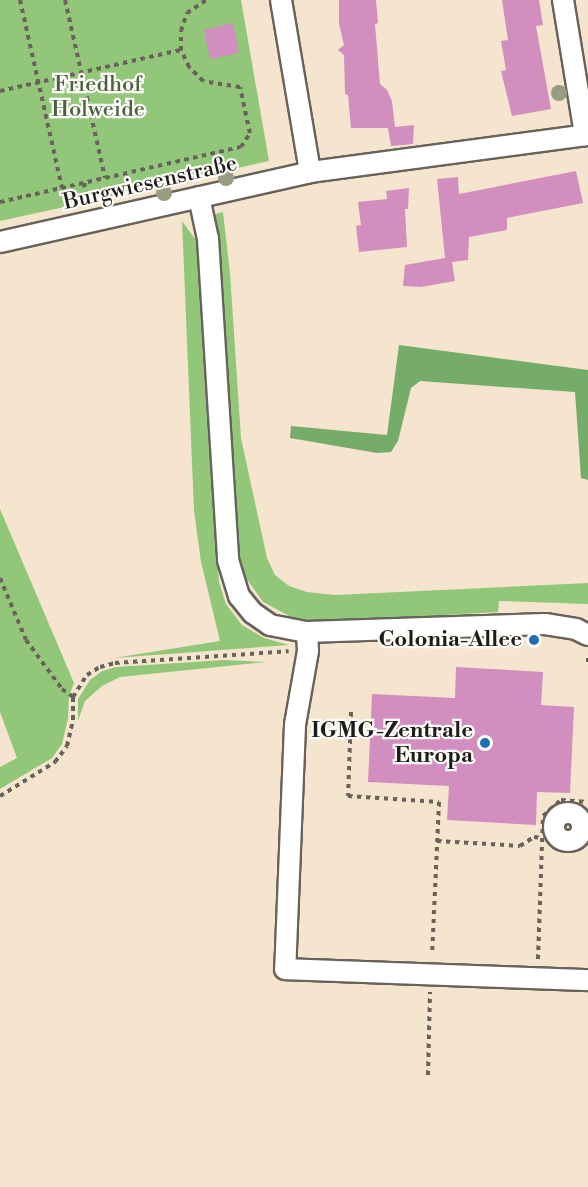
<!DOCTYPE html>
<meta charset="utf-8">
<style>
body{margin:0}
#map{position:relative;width:588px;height:1187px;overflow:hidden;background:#f6e5ce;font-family:"Libre Bodoni",serif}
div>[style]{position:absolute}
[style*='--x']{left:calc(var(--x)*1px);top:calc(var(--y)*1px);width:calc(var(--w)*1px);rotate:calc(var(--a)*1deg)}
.green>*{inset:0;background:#92c779}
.forest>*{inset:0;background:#75ac69}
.building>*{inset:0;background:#d18ebf}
.path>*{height:4px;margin-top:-2px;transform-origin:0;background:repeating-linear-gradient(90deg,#68625a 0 4.5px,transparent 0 9px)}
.roads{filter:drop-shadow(2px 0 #68625a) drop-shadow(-2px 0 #68625a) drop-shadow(0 2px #68625a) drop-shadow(0 -2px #68625a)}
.minor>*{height:20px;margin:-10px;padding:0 10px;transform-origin:10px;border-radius:10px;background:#fff}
.minor>.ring{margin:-10px;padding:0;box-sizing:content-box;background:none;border:20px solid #fff;border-radius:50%}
.trees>*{width:16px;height:16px;margin:-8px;border-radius:50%;background:#989c80}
.dots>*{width:16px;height:16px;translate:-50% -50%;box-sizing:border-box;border:3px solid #fdfcf7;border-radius:50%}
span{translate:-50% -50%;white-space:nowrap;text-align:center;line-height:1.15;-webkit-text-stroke:4.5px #fdfcf7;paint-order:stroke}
.park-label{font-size:22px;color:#4b6041}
.street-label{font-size:22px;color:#1c1c1c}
.poi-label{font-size:22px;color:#1c1c1c;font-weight:700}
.right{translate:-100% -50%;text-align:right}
</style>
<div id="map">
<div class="green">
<i style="clip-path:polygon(0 0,241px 0,269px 161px,107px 197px,101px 194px,72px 201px,69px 206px,0 221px)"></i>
<i style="clip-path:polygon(223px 212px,230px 273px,241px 438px,267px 558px,275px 575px,289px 586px,307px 592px,335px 595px,588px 583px,588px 604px,499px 601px,498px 612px,324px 622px,293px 618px,263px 602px,244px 575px,239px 560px,215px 214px)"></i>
<i style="clip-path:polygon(182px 221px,198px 243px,219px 582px,226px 604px,242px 625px,264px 638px,289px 645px,114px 658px,220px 641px,201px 562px,194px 511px)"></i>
<i style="clip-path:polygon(0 509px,74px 683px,69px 696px,68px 719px,62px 744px,52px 758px,0 789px,0 767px,17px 758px,0 712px)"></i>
<i style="clip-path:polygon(224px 660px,267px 662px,120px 677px,102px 686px,85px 701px,78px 721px,78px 699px,90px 680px,102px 671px,116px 667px)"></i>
</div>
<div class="forest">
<i style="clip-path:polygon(399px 345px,588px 370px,588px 480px,581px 478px,575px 392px,420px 381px,411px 388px,398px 441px,391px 452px,377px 453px,290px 438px,291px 426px,387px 435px)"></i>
</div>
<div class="building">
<i style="clip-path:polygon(339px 0,376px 0,378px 23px,375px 24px,380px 84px,387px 90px,392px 101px,395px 127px,414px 125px,413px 144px,391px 146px,388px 128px,351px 128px,348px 95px,345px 94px,344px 55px,338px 50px,344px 45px,339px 24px)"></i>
<i style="clip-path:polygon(502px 0,539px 0,543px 25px,536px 26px,551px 109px,512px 116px,501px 71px,506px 70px,501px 41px,508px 40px)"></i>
<i style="clip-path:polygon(233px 23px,239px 53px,210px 59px,204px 30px)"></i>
<i style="clip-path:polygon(576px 171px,583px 203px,507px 218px,507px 230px,469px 237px,468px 260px,452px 262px,455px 281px,421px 287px,403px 286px,405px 265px,445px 258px,437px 179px,458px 177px,459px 194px)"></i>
<i style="clip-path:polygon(409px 188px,408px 209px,405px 209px,407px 247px,359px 252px,356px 226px,361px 225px,358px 202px,387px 199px,386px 191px)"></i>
<i style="clip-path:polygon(456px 667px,543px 672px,541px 705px,574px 707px,570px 793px,537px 792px,536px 825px,447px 820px,449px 786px,368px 782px,372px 694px,455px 698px)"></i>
</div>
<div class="path">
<i style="--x:20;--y:0;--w:193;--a:77.4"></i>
<i style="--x:65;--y:0;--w:182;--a:77.3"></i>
<i style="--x:0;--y:91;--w:186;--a:-12.8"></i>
<i style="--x:84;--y:183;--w:20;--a:79"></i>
<i style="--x:0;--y:202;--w:247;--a:-12.9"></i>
<i style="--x:241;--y:147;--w:17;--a:-57"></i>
<i style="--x:250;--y:133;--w:47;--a:-102.3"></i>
<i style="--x:240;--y:87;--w:37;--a:-171"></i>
<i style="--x:203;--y:81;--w:20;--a:-135"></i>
<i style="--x:189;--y:67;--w:19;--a:-115"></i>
<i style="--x:181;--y:50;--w:19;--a:-90"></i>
<i style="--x:181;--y:31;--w:19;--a:-72"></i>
<i style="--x:187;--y:13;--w:23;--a:-34"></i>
<i style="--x:0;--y:578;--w:67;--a:67.2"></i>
<i style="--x:26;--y:640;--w:61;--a:53.7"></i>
<i style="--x:62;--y:689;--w:14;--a:36"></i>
<i style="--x:588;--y:658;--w:9;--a:90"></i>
<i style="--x:351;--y:712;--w:84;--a:92"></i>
<i style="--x:348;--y:796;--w:91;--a:3.8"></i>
<i style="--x:439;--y:802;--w:153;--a:92.6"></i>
<i style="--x:0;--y:796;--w:65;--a:-31.7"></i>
<i style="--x:55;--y:762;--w:20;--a:-53"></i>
<i style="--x:67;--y:746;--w:27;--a:-77"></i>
<i style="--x:73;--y:720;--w:23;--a:-90"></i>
<i style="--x:73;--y:697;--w:26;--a:-58"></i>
<i style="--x:87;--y:675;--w:15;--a:-32"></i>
<i style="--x:100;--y:667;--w:16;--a:-15"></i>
<i style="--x:115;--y:663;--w:174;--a:-3.9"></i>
<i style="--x:437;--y:841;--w:83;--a:3.4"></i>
<i style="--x:520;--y:846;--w:17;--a:-33"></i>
<i style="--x:534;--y:837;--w:8;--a:7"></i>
<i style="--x:538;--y:959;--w:143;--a:-88"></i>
<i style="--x:543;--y:816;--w:24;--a:-42"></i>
<i style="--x:561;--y:800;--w:27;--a:4"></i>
<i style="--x:428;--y:1075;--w:83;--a:-88.6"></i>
</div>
<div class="roads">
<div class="minor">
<i style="--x:281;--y:0;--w:174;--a:80.4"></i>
<i style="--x:563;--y:0;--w:137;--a:80.7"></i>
<i style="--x:199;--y:197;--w:43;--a:77.9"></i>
<i style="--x:208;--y:239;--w:322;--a:86.4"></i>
<i style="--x:228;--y:560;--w:38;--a:73"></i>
<i style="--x:239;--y:596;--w:22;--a:51"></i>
<i style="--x:253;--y:613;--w:21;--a:35"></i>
<i style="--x:270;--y:625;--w:38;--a:11"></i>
<i style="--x:307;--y:632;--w:238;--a:-1.9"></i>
<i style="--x:545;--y:624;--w:31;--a:9"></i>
<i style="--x:576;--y:629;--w:13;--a:27"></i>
<i style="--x:0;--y:242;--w:318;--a:-12.7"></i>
<i style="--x:310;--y:172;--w:280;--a:-7.6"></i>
<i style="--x:307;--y:632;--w:19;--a:87"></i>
<i style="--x:308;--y:651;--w:75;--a:100"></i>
<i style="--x:295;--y:725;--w:244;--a:92.3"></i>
<i style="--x:285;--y:969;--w:303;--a:2.1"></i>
<i class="ring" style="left:554px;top:813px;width:8px;height:8px"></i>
</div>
</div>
<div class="trees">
<i style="left:559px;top:93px"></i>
<i style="left:226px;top:178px"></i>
<i style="left:164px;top:193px"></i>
</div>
<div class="dots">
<i style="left:534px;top:640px;background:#1f6fb2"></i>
<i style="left:485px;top:743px;background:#1f6fb2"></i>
</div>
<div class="park-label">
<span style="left:98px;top:97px">Friedhof<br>Holweide</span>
</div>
<div class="street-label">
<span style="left:150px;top:183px;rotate:-13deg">Burgwiesenstraße</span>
</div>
<div class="poi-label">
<span class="right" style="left:522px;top:640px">Colonia-Allee</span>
<span class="right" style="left:473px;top:743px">IGMG-Zentrale<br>Europa</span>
</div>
</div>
